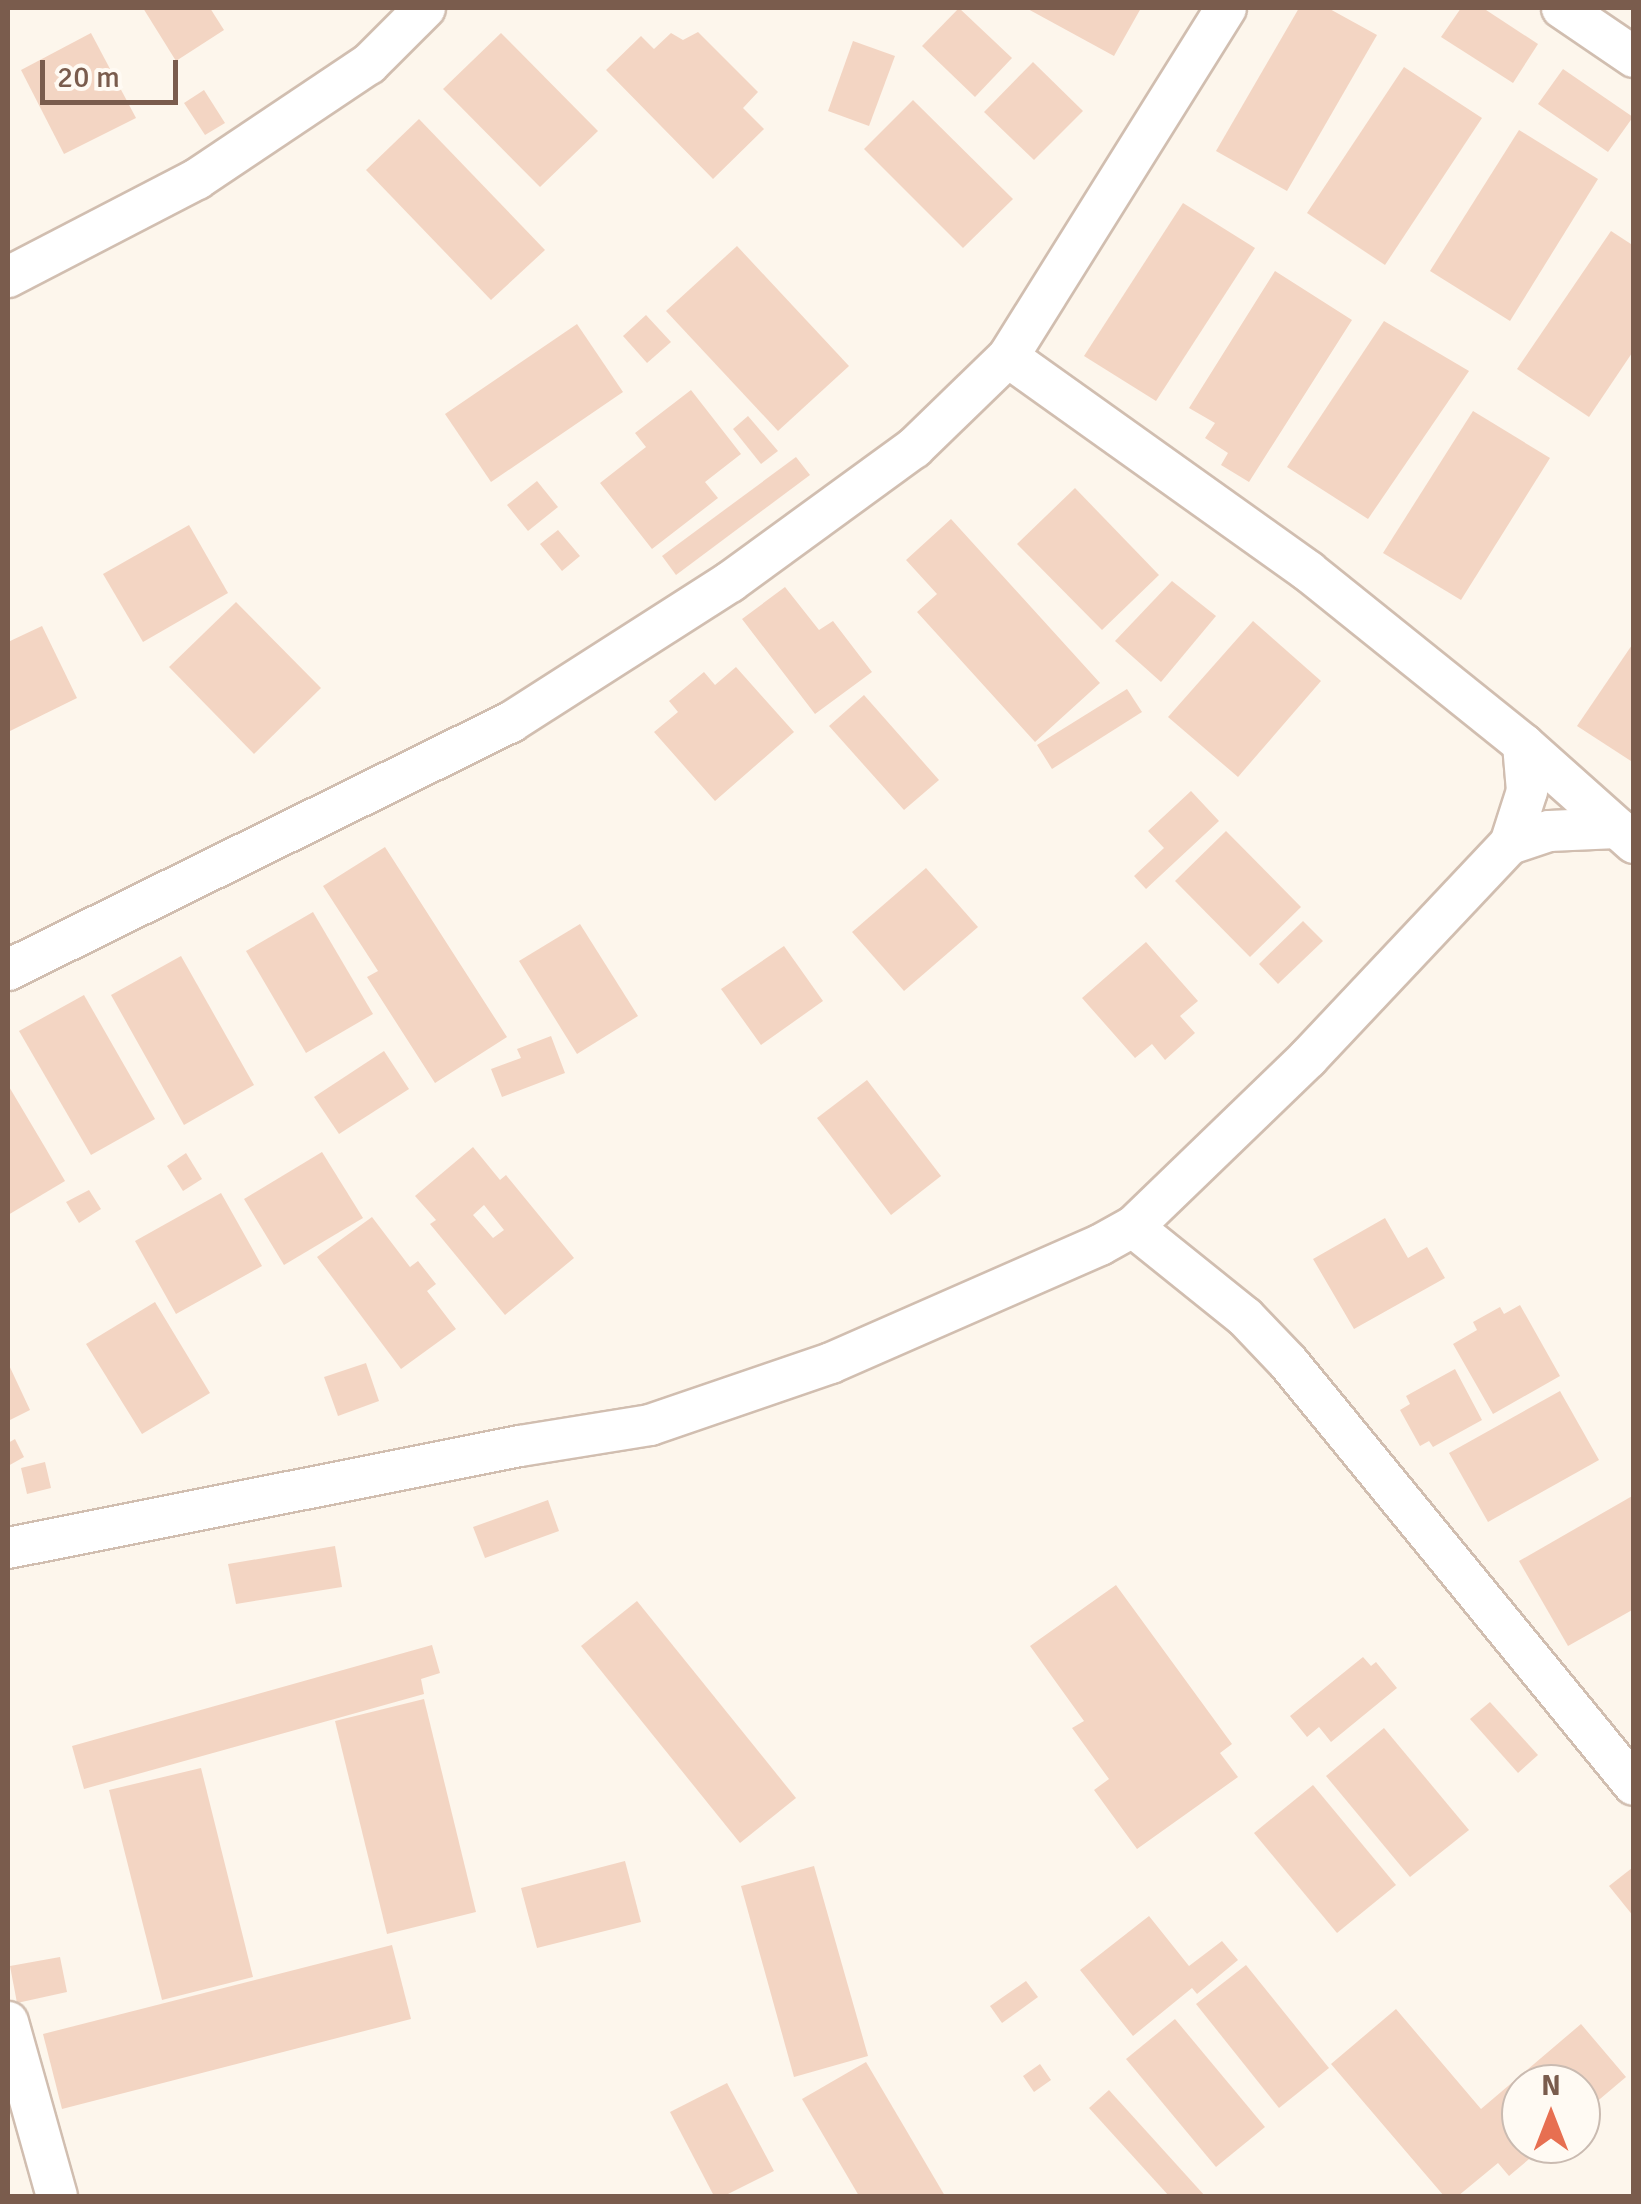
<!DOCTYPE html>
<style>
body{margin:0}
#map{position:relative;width:1641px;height:2204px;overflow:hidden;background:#fdf6ec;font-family:Signika,sans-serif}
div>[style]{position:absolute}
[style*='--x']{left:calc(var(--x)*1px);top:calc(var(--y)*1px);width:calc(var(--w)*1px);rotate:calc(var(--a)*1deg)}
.building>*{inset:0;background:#f3d5c3}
.roads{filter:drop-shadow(2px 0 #d1beb0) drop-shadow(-2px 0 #d1beb0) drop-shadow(0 2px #d1beb0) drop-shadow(0 -2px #d1beb0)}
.minor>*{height:40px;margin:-20px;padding:0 20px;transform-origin:20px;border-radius:20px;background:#fff}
span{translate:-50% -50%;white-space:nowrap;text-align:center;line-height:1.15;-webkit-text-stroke:8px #fffaf3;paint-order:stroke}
.frame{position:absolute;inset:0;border:10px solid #7a5c4d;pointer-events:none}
.north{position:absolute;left:1501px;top:2064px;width:100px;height:100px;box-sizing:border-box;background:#fffaf3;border:2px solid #cabbb1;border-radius:50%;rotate:0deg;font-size:28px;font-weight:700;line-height:40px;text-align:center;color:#7a5c4d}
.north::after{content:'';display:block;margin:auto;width:35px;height:45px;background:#e76f51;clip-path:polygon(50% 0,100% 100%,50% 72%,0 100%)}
.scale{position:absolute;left:40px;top:60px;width:138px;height:45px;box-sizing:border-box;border:5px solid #7a5c4d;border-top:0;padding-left:12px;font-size:30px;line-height:35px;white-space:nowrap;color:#7a5c4d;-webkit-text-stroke:8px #fffaf3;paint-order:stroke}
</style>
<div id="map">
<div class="building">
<i style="clip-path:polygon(143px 8px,210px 8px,224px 30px,176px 61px)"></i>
<i style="clip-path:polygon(959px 8px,1012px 58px,975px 97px,922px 46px)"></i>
<i style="clip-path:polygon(1026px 8px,1141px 8px,1114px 56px)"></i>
<i style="clip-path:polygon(1299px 8px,1328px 8px,1377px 35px,1287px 191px,1216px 151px)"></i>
<i style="clip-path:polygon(1461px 8px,1483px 8px,1538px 44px,1513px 83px,1441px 37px)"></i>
<i style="clip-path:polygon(698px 32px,758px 92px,743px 108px,764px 129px,713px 179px,606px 70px,641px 36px,654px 49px,671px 33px,683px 40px)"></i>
<i style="clip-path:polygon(91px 33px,136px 118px,64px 154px,21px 70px)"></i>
<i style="clip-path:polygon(501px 33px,598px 131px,540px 187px,443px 89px)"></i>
<i style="clip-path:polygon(853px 41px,895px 56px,869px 126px,828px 111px)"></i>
<i style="clip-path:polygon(1033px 62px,1083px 111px,1034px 160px,984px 112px)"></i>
<i style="clip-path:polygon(1404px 67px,1482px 118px,1385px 265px,1307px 213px)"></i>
<i style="clip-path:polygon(1563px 69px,1633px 117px,1608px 152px,1538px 104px)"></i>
<i style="clip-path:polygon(204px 90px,225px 123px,205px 135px,184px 103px)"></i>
<i style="clip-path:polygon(913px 100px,1013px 199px,963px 248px,864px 149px)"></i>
<i style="clip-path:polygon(419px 119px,545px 250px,491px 300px,366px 170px)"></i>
<i style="clip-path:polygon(1519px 130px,1598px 179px,1510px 321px,1430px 271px)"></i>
<i style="clip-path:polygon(1183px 203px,1255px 248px,1156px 401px,1084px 356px)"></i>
<i style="clip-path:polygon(1611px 231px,1634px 246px,1634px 350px,1589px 417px,1517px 369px)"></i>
<i style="clip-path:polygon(737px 246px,849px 366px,778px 431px,666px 311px)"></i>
<i style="clip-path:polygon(1275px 271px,1352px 320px,1249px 482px,1221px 465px,1228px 453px,1205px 438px,1215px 423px,1189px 408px)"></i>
<i style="clip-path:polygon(646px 315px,671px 342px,647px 363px,623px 336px)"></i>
<i style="clip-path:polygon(1384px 321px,1469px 371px,1368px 519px,1287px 467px)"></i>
<i style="clip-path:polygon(577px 324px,623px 392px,491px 482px,445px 414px)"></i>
<i style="clip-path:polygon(691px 390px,741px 454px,705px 482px,718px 498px,652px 549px,600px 483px,646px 447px,635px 433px)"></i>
<i style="clip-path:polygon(1473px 411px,1550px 458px,1461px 600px,1383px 553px)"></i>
<i style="clip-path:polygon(748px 416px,778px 451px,761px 464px,733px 429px)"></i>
<i style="clip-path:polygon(796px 457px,810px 475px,676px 575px,662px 556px)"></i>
<i style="clip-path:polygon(537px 481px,558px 507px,528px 531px,507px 505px)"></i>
<i style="clip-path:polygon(1075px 488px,1159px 575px,1102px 630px,1017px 544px)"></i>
<i style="clip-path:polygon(951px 519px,1100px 683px,1035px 742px,917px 612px,937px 594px,906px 560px)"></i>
<i style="clip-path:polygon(189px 525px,228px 593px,143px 642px,103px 574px)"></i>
<i style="clip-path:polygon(558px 530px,580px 556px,562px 571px,540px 544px)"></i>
<i style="clip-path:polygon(1172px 581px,1216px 616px,1161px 682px,1115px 641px)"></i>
<i style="clip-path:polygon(785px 587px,819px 630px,833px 621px,872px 672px,815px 714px,742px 619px)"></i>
<i style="clip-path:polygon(236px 602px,321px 688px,254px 754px,169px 667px)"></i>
<i style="clip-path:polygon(1253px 621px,1321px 681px,1238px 777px,1168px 717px)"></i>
<i style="clip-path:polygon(42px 626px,77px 698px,8px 732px,8px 642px)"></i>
<i style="clip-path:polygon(1634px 642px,1634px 763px,1577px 726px)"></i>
<i style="clip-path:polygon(736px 667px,794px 732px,715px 801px,654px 732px,678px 712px,669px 701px,704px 672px,715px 685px)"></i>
<i style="clip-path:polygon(1127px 689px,1142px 712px,1052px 769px,1037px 745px)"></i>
<i style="clip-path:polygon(864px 695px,939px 780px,904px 810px,829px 726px)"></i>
<i style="clip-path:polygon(1191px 791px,1219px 821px,1146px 889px,1134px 876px,1164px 848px,1148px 831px)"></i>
<i style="clip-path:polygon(1226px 831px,1301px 907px,1250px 957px,1175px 881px)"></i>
<i style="clip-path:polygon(385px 847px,507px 1037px,435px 1083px,367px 977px,378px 971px,323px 886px)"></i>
<i style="clip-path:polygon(926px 868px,978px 927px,904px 991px,852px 932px)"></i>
<i style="clip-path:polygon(313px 912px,373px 1014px,306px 1053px,246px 951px)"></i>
<i style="clip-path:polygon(1303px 921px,1323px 941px,1278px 984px,1259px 964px)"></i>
<i style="clip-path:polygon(580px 924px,638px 1016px,577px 1054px,519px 961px)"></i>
<i style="clip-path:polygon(1146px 942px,1198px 1001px,1180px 1016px,1195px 1033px,1165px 1060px,1152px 1044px,1135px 1058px,1082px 998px)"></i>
<i style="clip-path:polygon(784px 946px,823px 1001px,761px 1045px,721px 989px)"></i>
<i style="clip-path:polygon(181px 956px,254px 1085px,184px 1125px,111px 995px)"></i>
<i style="clip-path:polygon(84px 995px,155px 1119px,91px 1155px,19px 1031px)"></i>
<i style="clip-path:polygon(551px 1036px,565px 1073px,502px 1097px,491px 1069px,521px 1058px,517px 1049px)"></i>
<i style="clip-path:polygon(384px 1051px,409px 1089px,339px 1134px,314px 1097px)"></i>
<i style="clip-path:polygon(867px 1080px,941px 1176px,891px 1215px,817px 1118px)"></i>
<i style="clip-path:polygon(8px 1085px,65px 1181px,8px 1215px)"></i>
<i style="clip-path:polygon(evenodd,473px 1147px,500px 1180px,506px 1175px,574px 1258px,505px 1315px,430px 1224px,436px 1220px,415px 1196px,473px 1147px,484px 1205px,504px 1230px,493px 1238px,473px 1215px,484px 1205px)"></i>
<i style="clip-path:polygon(322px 1152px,363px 1218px,284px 1265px,244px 1199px)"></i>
<i style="clip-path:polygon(186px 1153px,202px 1179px,183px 1191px,167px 1166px)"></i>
<i style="clip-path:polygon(89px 1190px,101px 1209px,79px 1223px,66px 1202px)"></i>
<i style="clip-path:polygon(221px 1193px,262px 1266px,176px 1314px,135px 1241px)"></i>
<i style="clip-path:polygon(372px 1217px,410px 1267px,418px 1261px,436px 1284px,427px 1291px,456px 1329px,401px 1369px,317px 1257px)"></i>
<i style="clip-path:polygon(1385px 1218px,1408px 1258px,1427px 1247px,1445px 1278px,1354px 1329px,1313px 1259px)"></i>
<i style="clip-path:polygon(155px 1302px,210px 1393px,142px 1434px,86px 1344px)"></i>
<i style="clip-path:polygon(1520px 1305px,1560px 1376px,1493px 1414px,1453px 1344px,1477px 1330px,1473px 1322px,1500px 1307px,1504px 1314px)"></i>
<i style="clip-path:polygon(8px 1363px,30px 1410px,8px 1421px)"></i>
<i style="clip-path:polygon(366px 1363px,379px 1401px,338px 1416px,324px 1377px)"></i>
<i style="clip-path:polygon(1455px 1369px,1482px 1420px,1433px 1447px,1429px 1441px,1420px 1446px,1400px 1410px,1410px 1404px,1406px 1396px)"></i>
<i style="clip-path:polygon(1560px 1391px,1599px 1460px,1488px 1522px,1449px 1453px)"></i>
<i style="clip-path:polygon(15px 1439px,24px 1457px,8px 1466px,8px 1443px)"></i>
<i style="clip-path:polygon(45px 1462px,51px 1488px,27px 1494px,21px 1468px)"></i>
<i style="clip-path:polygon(1634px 1495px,1634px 1609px,1568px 1646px,1519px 1561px)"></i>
<i style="clip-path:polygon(548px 1500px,559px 1531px,485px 1558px,473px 1527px)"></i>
<i style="clip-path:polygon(335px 1546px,342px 1587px,236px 1604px,228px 1564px)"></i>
<i style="clip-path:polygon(1116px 1585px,1232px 1744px,1220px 1753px,1238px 1777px,1137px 1849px,1094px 1790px,1109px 1779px,1072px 1728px,1084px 1721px,1030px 1646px)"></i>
<i style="clip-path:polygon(637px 1601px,796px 1798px,740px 1843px,581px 1646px)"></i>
<i style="clip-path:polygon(432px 1645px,440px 1673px,421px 1679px,424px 1694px,84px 1789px,72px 1746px)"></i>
<i style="clip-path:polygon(1363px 1657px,1371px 1666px,1376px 1662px,1397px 1688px,1331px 1742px,1319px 1727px,1307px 1737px,1290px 1716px)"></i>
<i style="clip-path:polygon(424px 1699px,476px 1912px,387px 1934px,335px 1721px)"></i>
<i style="clip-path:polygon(1490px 1702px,1538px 1755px,1518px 1773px,1470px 1719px)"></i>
<i style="clip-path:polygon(1384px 1728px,1469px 1830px,1410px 1877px,1326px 1776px)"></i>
<i style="clip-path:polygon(201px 1768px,253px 1977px,162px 2000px,109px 1790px)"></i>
<i style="clip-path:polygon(1313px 1785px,1396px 1885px,1337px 1933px,1254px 1833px)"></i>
<i style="clip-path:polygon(625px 1861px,641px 1922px,537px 1948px,521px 1888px)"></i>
<i style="clip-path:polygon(814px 1866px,868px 2056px,794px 2077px,741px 1886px)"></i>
<i style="clip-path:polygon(1632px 1868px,1634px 1871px,1634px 1917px,1609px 1886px)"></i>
<i style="clip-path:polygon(1149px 1916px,1189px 1966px,1222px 1941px,1238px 1960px,1197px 1994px,1192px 1988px,1133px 2036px,1080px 1970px)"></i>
<i style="clip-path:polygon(392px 1945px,411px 2019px,62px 2109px,43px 2034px)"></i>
<i style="clip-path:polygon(60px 1957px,67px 1992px,17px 2003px,10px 1966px)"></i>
<i style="clip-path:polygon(1246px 1965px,1329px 2068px,1279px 2108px,1196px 2004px)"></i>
<i style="clip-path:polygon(1026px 1981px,1038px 1997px,1002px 2023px,990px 2006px)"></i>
<i style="clip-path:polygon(1396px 2009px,1481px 2109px,1581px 2024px,1626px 2077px,1581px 2115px,1581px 2084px,1521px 2084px,1521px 2144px,1547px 2144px,1509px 2176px,1498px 2163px,1458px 2196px,1444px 2196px,1331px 2064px)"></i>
<i style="clip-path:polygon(1175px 2019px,1265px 2127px,1216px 2167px,1126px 2059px)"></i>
<i style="clip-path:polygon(866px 2062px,945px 2196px,859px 2196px,802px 2099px)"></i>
<i style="clip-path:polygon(1040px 2064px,1051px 2080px,1034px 2092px,1023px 2076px)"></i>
<i style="clip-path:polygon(727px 2083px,774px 2171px,724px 2196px,714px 2196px,670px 2112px)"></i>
<i style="clip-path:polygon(1109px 2090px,1205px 2196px,1169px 2196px,1089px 2108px)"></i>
</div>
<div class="roads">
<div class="minor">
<i style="--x:1562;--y:8;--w:87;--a:34.2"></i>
<i style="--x:8;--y:277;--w:213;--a:-27.4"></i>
<i style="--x:197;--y:179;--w:207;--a:-33.8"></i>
<i style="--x:369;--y:64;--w:79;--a:-45"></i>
<i style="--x:1008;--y:357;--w:369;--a:35.5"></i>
<i style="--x:1308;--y:571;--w:276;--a:38.8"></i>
<i style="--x:1523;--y:744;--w:149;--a:41.7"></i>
<i style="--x:1510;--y:844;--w:41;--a:-18.4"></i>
<i style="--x:1549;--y:831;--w:68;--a:-2.5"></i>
<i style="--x:8;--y:970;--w:561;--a:-26.25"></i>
<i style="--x:511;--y:722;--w:260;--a:-32.6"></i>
<i style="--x:730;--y:582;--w:228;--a:-36.1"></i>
<i style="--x:914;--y:448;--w:131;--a:-44.1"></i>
<i style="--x:1008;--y:357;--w:411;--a:-58"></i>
<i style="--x:1133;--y:1227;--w:144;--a:38.8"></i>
<i style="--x:1245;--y:1317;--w:62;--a:46.3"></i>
<i style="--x:1288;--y:1362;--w:546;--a:50.72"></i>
<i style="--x:8;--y:1548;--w:522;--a:-11.27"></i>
<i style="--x:520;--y:1446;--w:132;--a:-9.2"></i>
<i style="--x:650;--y:1425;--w:191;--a:-18.9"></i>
<i style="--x:831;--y:1363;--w:294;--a:-23.7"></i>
<i style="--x:1100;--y:1245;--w:38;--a:-29"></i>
<i style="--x:1133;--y:1227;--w:243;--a:-44"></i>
<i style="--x:1308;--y:1058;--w:294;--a:-46.7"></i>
<i style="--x:1510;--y:844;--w:56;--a:-72.2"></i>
<i style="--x:1527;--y:791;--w:47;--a:-94.9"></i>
<i style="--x:8;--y:2022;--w:181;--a:74.3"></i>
</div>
</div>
<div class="frame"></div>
<div class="north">N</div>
<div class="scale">20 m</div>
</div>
